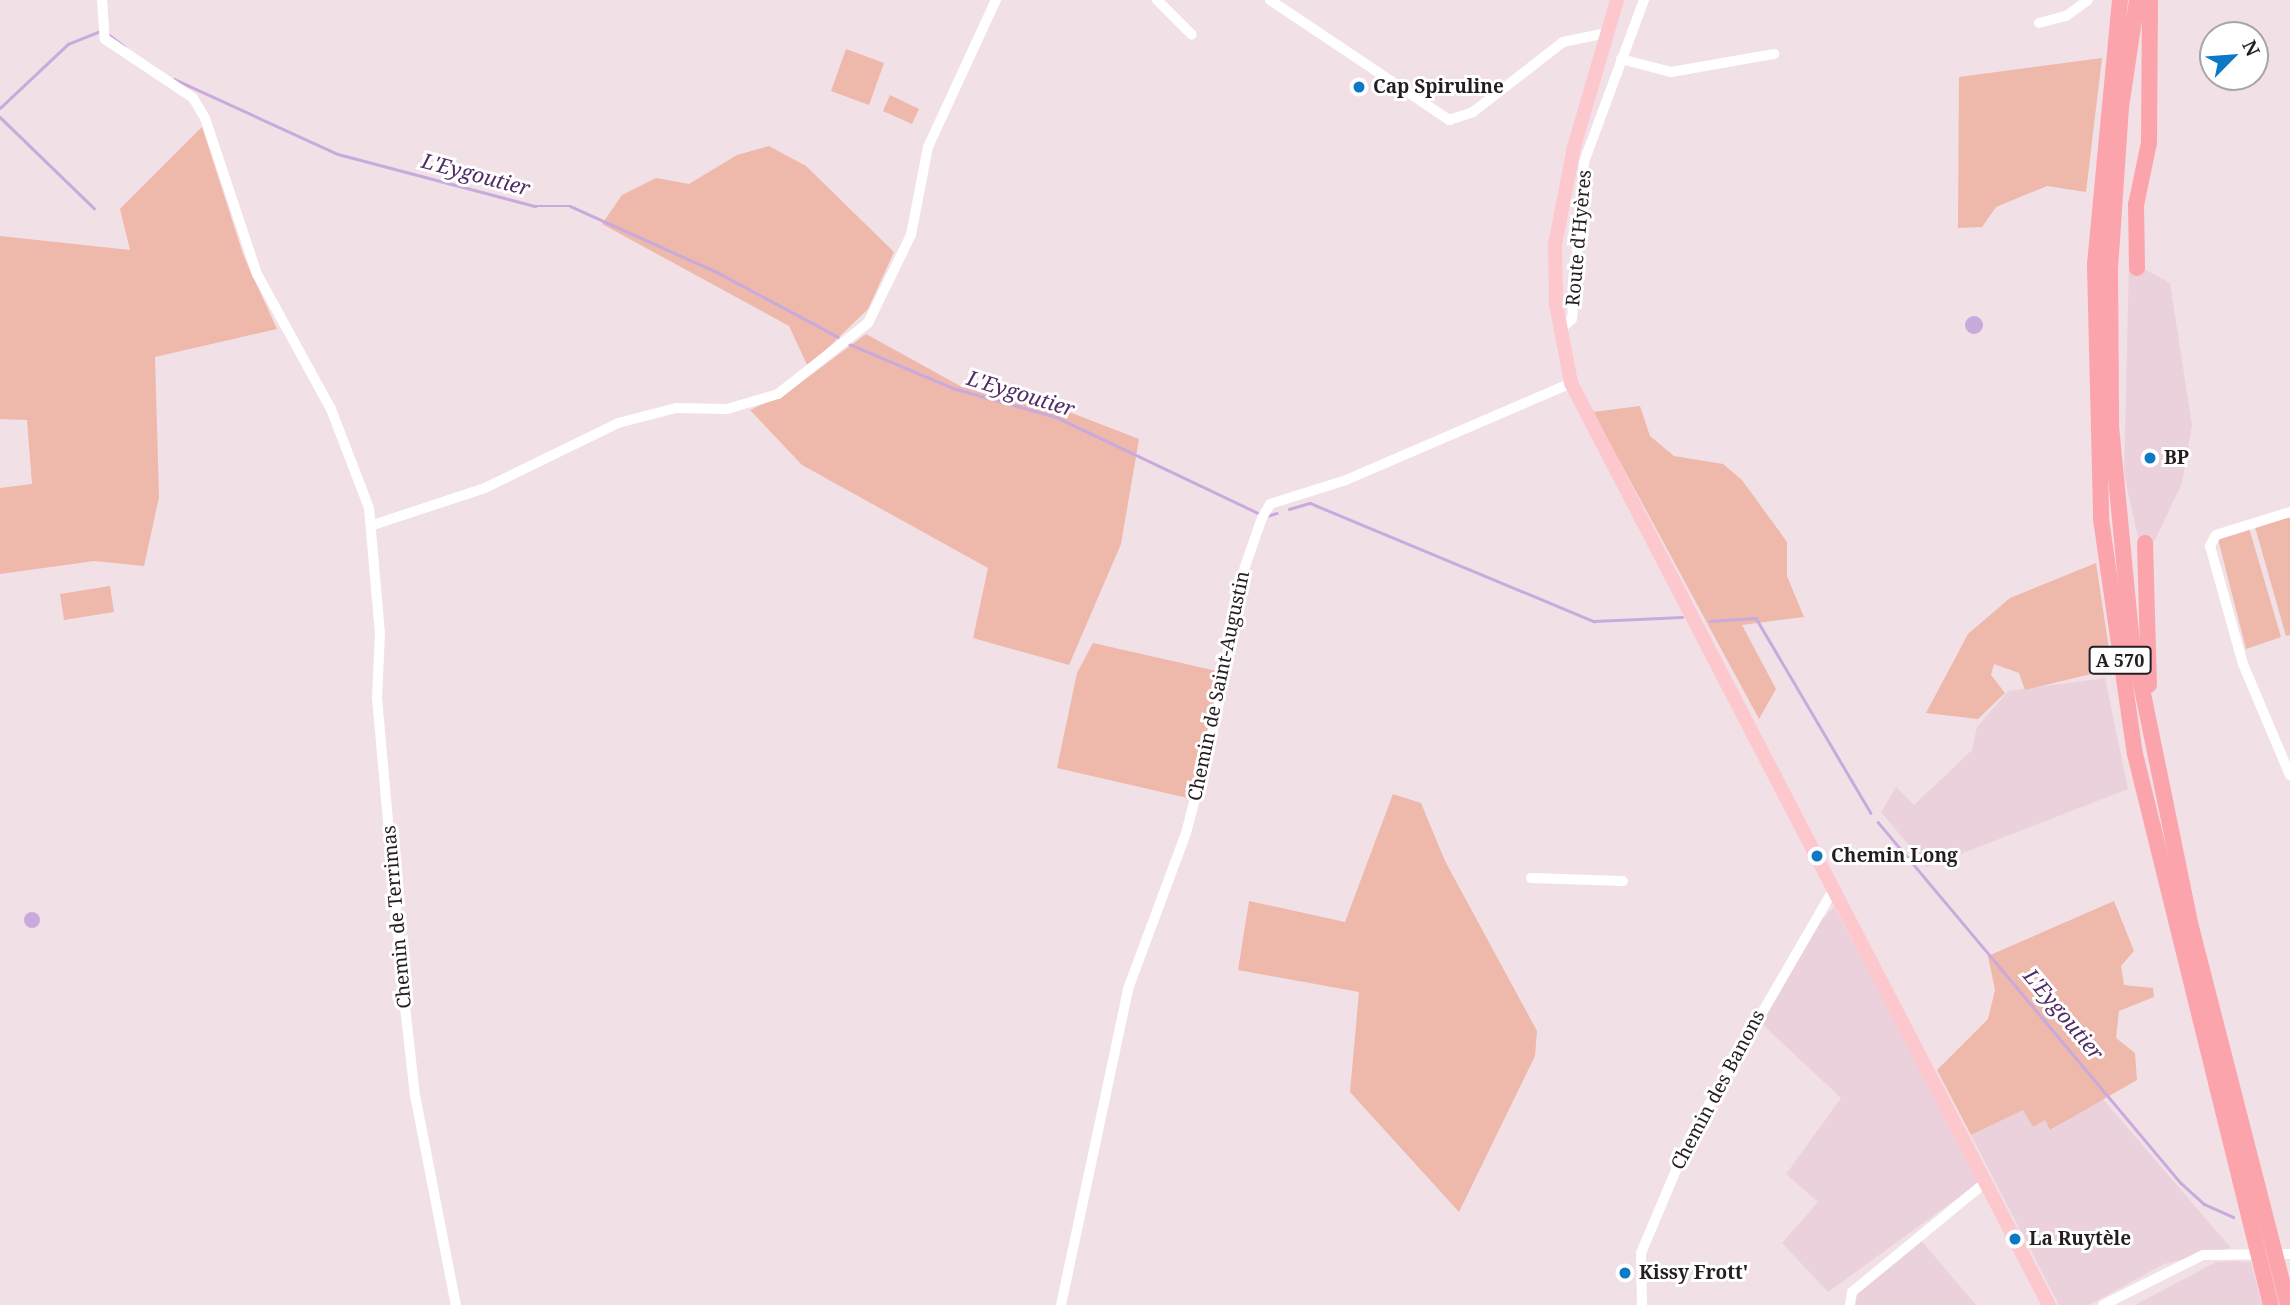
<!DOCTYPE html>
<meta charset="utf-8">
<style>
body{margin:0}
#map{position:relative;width:2290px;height:1305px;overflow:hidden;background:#f2e0e7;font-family:"Noto Serif",serif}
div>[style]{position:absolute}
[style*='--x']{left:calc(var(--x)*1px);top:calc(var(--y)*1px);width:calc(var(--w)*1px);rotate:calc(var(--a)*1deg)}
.built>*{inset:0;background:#ebd1db}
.green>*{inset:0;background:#eeb8aa}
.water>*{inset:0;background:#c8aadd}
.round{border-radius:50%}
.stream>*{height:2.5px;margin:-1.25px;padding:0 1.25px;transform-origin:1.25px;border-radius:1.25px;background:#c8aadd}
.minor>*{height:10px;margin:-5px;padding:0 5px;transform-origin:5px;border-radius:5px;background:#fff}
.major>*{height:14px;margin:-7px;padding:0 7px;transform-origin:7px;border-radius:7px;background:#fdc8cd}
.highway>*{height:16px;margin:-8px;padding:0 8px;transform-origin:8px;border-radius:8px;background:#fba4ab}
.dots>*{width:19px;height:19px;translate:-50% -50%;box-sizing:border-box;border:4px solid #fff;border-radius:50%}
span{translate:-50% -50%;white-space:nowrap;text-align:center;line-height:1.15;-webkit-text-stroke:6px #fff;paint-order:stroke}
.shield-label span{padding:2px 5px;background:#fff;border:2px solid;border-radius:5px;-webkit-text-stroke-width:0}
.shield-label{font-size:18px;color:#251e21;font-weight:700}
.poi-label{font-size:19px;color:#251e21;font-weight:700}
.left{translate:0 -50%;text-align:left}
.street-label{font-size:19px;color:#251e21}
.water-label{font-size:21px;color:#512b68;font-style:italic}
.north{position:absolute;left:2199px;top:21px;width:70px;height:70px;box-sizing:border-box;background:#fff;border:2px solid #a8a5a6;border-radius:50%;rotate:65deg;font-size:19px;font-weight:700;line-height:28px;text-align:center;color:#251e21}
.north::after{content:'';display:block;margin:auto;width:24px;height:32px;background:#0c79c4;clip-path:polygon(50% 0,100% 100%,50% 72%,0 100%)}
</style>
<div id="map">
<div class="built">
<i style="clip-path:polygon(2129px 261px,2170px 283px,2192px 425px,2182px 483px,2154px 542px,2139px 542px,2124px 475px)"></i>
<i style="clip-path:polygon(2105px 678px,2128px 789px,1927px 867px,1881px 812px,1896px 787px,1914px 805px,1972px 750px,1977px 727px,2008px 691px)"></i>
<i style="clip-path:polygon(1834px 907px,1980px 1182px,1828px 1292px,1782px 1243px,1818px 1202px,1786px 1174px,1841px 1098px,1760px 1022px,1814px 928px)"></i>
<i style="clip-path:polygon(2102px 1098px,2231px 1248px,2164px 1264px,2089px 1305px,2059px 1305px,1971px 1135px,2023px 1110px,2045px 1120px,2051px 1130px)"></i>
<i style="clip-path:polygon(1920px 1239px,1976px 1305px,1855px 1305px,1853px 1297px)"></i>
<i style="clip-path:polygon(2234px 1261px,2251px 1262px,2262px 1305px,2135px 1305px,2216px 1262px)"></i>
</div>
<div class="green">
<i style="clip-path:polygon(846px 49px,884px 63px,869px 105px,831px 91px)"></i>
<i style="clip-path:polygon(2102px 58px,2086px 192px,2047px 186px,1996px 207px,1982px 227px,1958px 228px,1959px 77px)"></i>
<i style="clip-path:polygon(890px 95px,919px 109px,912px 124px,883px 111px)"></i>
<i style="clip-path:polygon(202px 127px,244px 257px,277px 329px,155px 357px,159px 497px,144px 566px,94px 561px,0 574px,0 488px,32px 484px,27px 420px,0 419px,0 236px,130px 250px,120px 209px)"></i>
<i style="clip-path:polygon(769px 146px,806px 166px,894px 252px,868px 309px,808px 367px,789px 326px,602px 224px,622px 195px,656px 178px,689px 184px,737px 155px)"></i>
<i style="clip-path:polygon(866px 334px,962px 387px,1059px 408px,1139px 439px,1121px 544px,1069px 665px,973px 638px,988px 568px,802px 465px,750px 410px,784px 395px)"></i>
<i style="clip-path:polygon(1640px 406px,1650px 436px,1674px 456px,1723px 464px,1742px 480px,1787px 542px,1787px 576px,1804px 617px,1742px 625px,1776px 689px,1759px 719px,1593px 412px)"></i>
<i style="clip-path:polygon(2290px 517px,2290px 635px,2286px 636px,2255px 527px)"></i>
<i style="clip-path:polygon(2249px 528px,2281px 637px,2246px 649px,2218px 539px)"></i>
<i style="clip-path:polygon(2096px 563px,2112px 669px,2025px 690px,2019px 673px,1994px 664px,1991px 675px,2005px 693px,1978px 719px,1926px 713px,1968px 634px,2010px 598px)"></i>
<i style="clip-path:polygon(110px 586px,114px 612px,64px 620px,60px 594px)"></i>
<i style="clip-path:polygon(1093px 643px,1221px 672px,1192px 799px,1057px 768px,1077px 673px)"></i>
<i style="clip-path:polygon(1393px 794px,1421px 803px,1445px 861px,1537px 1031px,1535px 1056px,1459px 1212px,1350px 1092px,1359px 992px,1238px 970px,1249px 901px,1345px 922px)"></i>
<i style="clip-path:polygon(2114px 901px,2134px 951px,2121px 966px,2124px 985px,2153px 988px,2154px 997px,2119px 1011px,2116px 1038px,2135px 1053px,2137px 1080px,2050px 1130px,2045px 1120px,2033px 1127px,2023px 1110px,1971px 1135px,1937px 1070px,1988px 1019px,1995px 990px,1988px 956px)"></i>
</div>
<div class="water">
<i class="round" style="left:1965px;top:316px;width:18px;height:18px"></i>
<i class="round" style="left:24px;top:912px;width:16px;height:16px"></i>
</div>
<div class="stream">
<i style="--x:108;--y:34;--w:21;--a:37"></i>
<i style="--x:174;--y:79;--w:180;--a:24.6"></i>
<i style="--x:338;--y:154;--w:204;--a:14.8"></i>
<i style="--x:535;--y:206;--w:35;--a:0"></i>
<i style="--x:570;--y:206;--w:161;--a:24.2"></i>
<i style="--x:717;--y:272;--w:137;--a:28.2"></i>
<i style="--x:0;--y:108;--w:93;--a:-43.3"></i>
<i style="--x:68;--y:44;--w:32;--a:-22"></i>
<i style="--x:0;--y:117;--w:131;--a:44.1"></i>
<i style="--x:849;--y:344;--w:113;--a:22.9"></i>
<i style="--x:953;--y:388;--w:107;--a:15.7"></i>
<i style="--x:1056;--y:417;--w:224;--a:25.4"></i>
<i style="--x:1289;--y:509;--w:22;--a:-16"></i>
<i style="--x:1310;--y:503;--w:308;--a:22.6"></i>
<i style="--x:1594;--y:621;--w:88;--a:-2.6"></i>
<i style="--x:1267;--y:516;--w:10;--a:-17"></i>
<i style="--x:1710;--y:621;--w:46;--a:-3.7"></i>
<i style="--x:1756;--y:618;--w:226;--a:59.5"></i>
<i style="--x:1878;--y:822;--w:471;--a:50"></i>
<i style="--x:2181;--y:1183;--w:31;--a:42"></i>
<i style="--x:2204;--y:1204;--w:32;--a:24"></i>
</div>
<div class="minor">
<i style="--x:102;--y:0;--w:39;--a:86"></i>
<i style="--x:105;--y:39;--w:106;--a:33.8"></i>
<i style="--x:193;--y:98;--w:23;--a:59"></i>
<i style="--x:205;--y:118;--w:164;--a:71.6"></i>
<i style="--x:257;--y:274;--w:154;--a:61.3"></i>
<i style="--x:331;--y:409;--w:106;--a:69"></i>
<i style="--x:369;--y:508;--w:125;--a:85"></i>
<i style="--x:380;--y:633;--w:65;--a:92.6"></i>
<i style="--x:377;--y:698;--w:283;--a:84.9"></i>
<i style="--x:402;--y:980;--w:116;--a:83.6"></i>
<i style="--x:415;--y:1095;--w:214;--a:79"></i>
<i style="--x:1157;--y:0;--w:49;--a:45"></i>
<i style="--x:1270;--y:0;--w:216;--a:33.8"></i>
<i style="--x:1449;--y:120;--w:25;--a:-18"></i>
<i style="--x:1473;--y:112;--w:114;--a:-37.9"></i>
<i style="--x:1563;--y:42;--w:45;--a:-11.6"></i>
<i style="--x:2039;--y:23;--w:28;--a:-15"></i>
<i style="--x:2066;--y:16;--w:27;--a:-36"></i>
<i style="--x:1621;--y:59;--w:52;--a:14.6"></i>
<i style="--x:1671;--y:72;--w:105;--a:-9.9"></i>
<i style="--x:1560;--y:330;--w:16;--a:-43"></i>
<i style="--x:1572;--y:319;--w:157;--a:-85.6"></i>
<i style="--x:1584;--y:162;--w:173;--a:-69.7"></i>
<i style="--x:2290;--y:512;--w:77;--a:162.7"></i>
<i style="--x:2216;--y:535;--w:13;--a:119"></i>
<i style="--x:2210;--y:546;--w:123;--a:74.4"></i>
<i style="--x:2243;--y:664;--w:121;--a:67.1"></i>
<i style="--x:373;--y:525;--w:118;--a:-18.3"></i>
<i style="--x:485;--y:488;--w:148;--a:-26"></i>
<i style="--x:618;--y:423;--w:60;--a:-14.5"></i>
<i style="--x:676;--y:408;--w:51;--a:1.1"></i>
<i style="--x:727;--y:409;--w:53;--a:-16.4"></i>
<i style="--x:778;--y:394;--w:115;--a:-38.3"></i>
<i style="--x:868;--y:323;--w:98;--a:-64"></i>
<i style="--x:911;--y:235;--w:90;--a:-79.1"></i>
<i style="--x:928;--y:147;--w:162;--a:-65.2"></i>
<i style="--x:1531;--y:878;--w:92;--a:1.9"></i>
<i style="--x:1061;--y:1305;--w:323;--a:-78"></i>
<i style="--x:1128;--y:989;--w:166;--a:-69.6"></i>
<i style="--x:1186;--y:833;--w:123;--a:-75.4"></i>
<i style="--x:1217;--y:714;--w:135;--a:-80.2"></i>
<i style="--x:1240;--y:581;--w:67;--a:-70.8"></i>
<i style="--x:1262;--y:518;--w:16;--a:-60"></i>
<i style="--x:1270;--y:504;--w:80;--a:-17.5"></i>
<i style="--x:1346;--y:480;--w:245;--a:-23.3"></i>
<i style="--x:1642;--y:1305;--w:52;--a:-91.1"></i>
<i style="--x:1641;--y:1253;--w:126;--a:-67.1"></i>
<i style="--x:1690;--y:1137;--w:287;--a:-59.9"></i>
<i style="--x:1850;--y:1305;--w:13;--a:-81"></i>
<i style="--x:1852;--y:1292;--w:173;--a:-39.4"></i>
<i style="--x:2103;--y:1305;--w:112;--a:-26.6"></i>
<i style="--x:2203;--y:1255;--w:87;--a:-0.7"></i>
</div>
<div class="major">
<i style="--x:1617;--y:0;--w:153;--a:106.3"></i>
<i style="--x:1574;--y:147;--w:100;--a:101"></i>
<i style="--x:1555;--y:245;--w:59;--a:89"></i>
<i style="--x:1556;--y:304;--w:80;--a:79.2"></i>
<i style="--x:1571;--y:383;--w:1039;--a:62.6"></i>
</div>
<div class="highway">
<i style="--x:2120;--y:0;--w:267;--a:95.4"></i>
<i style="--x:2095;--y:266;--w:253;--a:88.6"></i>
<i style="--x:2101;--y:519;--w:237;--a:81.8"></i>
<i style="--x:2135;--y:754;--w:568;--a:76.14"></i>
<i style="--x:2137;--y:0;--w:108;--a:98.5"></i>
<i style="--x:2121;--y:107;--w:160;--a:93.9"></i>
<i style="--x:2110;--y:267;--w:159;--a:89.6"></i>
<i style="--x:2111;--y:426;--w:210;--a:84.5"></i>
<i style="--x:2131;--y:635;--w:294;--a:78.4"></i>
<i style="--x:2190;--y:923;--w:394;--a:75.6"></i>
<i style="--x:2137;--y:268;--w:63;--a:-90.9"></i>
<i style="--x:2136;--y:205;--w:63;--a:-78.2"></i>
<i style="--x:2149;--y:143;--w:143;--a:-89.6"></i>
<i style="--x:2145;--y:543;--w:142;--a:88.4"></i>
</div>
<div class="dots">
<i style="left:1359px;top:87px;background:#0c79c4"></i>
<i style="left:2150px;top:458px;background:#0c79c4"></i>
<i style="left:1817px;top:856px;background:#0c79c4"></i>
<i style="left:2015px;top:1239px;background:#0c79c4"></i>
<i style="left:1625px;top:1273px;background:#0c79c4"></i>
</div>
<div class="shield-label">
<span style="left:2120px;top:660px">A 570</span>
</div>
<div class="poi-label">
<span class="left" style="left:1373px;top:87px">Cap Spiruline</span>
<span class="left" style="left:2164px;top:458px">BP</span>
<span class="left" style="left:1831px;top:856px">Chemin Long</span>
<span class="left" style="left:2029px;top:1239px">La Ruytèle</span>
<span class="left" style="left:1639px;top:1273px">Kissy Frott'</span>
</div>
<div class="street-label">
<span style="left:1579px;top:238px;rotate:-85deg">Route d'Hyères</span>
<span style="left:1219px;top:686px;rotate:-78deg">Chemin de Saint-Augustin</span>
<span style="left:397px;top:917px;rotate:-95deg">Chemin de Terrimas</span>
<span style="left:1718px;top:1090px;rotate:-62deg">Chemin des Banons</span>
</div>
<div class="water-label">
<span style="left:476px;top:174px;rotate:15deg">L'Eygoutier</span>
<span style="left:1021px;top:393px;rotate:17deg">L'Eygoutier</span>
<span style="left:2064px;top:1014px;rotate:50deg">L'Eygoutier</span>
</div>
<div class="north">N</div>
</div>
